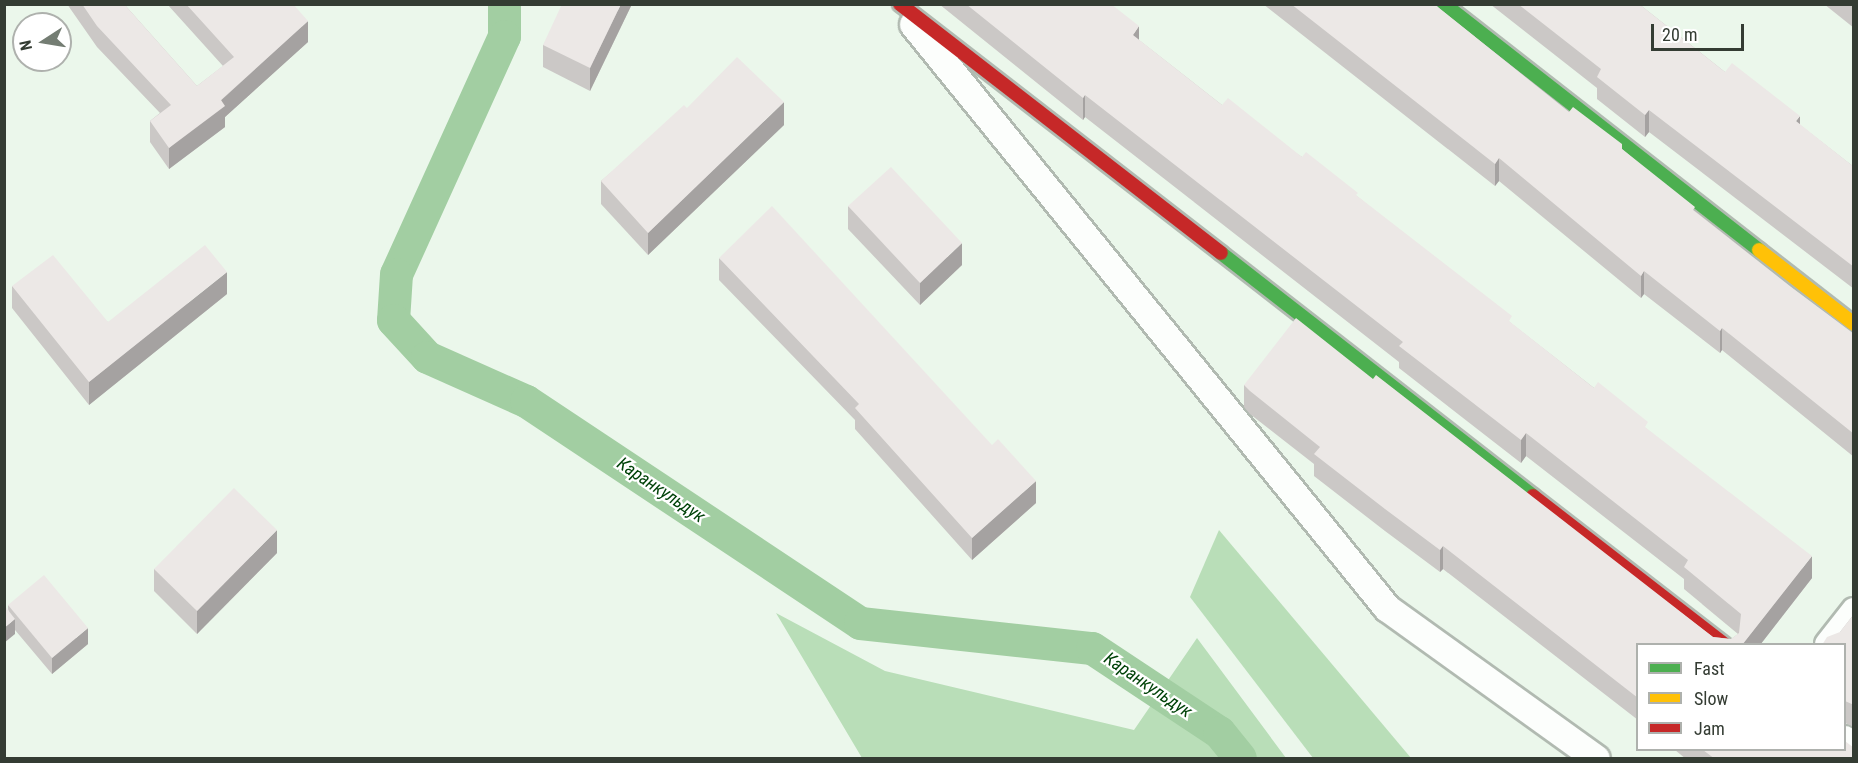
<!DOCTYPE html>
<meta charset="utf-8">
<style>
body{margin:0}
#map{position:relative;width:1858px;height:763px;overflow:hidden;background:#ebf7eb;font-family:"Roboto Condensed",sans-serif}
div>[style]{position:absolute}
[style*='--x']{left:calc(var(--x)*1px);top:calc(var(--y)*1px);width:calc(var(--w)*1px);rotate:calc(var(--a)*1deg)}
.forest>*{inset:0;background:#b9deb8}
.canal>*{height:33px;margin:-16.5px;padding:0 16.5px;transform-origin:16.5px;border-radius:16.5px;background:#a2cea2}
.roads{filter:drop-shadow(2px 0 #b1bab1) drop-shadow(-2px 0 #b1bab1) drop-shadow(0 2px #b1bab1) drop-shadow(0 -2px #b1bab1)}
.street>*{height:27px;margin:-13.5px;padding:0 13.5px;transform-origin:13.5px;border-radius:13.5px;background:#fcfefc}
.fast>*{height:14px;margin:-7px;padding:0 7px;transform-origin:7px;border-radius:7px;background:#4caf50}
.slow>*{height:14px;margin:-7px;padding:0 7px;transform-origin:7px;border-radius:7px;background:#ffc107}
.jam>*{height:14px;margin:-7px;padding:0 7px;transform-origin:7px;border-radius:7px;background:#c62828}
.wall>*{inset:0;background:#cbc8c6}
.shaded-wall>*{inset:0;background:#a5a2a1}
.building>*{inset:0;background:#ece8e6}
span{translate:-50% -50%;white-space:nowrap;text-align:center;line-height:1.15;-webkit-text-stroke:4.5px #fff;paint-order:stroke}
.water-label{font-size:18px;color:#014309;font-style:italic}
.frame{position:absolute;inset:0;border:6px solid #343c33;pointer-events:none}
.legend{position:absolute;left:1636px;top:643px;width:210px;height:108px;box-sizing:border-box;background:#fff;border:2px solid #aeb1ad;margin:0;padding:8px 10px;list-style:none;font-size:18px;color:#343c33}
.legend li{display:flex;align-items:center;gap:12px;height:30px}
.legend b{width:30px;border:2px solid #aeb1ad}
.north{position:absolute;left:12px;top:12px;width:60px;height:60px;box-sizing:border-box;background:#fff;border:2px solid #aeb1ad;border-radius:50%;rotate:258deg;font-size:16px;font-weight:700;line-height:24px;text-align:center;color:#343c33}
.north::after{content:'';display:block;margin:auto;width:21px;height:27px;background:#747d73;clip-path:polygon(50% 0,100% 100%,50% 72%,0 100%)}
.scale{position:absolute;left:1651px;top:24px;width:93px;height:27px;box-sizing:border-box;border:3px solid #343c33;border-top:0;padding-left:8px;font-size:18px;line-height:21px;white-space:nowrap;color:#343c33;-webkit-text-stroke:4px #fff;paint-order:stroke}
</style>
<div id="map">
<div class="forest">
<i style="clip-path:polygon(1219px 530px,1411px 758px,1313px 758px,1190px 597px)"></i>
<i style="clip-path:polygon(776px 613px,885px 671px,1134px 730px,1197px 638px,1286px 758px,862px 758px)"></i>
</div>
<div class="canal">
<i style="--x:504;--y:4;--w:32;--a:90"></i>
<i style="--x:504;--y:36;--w:261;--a:114.4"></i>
<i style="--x:396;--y:274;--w:46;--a:93.7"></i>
<i style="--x:393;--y:320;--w:50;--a:47.4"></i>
<i style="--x:427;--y:357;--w:108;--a:24"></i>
<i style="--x:526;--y:401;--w:401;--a:33.6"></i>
<i style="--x:860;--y:623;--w:233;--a:6.2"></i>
<i style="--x:1092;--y:648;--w:152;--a:33.5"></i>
<i style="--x:1219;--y:732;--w:33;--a:51"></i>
</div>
<div class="roads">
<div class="street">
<i style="--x:913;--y:24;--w:752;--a:50.94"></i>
<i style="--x:1387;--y:608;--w:257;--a:35.7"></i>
<i style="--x:1828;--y:644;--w:42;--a:-51.8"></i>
<i style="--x:1844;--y:739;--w:12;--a:35"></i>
</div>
<div class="fast">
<i style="--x:1444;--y:4;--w:400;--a:38"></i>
<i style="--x:1221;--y:253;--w:395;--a:37.9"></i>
</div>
<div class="slow">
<i style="--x:1759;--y:250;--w:120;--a:37.9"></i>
</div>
<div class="jam">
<i style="--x:900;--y:4;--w:406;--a:37.8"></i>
<i style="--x:1533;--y:496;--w:242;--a:37.8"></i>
</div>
</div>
<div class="wall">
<i style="clip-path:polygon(67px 4px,124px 4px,197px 86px,223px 66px,167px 4px,293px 4px,308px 42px,225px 117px,225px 127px,169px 169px,150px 142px,150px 121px,160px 113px,97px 47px)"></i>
<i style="clip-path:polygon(632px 4px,590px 91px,543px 67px,543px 45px)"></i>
<i style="clip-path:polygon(939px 4px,1111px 4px,1139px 40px,1222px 105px,1302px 157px,1358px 197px,1512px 324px,1648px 430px,1812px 578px,1760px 645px,1638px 645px,1638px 720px,1443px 569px,1440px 572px,1385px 531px,1314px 476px,1314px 464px,1250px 414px,1244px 407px,1244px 385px,1373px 379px,1713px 637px,1731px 639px,1738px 634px,1684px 589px,1684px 579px,1526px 456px,1521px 463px,1399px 368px,1399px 362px,1085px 117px,1083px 120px)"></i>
<i style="clip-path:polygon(1263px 4px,1434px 4px,1569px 112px,1622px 149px,1695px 211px,1791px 287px,1854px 334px,1854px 457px,1722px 350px,1720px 353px,1644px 294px,1641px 298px,1499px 181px,1495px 186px)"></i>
<i style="clip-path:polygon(1490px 4px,1639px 4px,1725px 72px,1800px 125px,1854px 167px,1854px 289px,1649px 132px,1645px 137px,1597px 99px,1597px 88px)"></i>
<i style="clip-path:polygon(1824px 4px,1854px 4px,1854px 28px)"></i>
<i style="clip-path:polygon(687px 108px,784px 125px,648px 255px,601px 204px,601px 181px)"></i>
<i style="clip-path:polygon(848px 206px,962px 265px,920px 305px,848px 229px)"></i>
<i style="clip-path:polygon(719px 258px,1036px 503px,972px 560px,855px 429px,855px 420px,719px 280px)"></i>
<i style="clip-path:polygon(12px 286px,108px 322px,227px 294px,89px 405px,12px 308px)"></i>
<i style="clip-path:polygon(277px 553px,197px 634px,154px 591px,154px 569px)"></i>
<i style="clip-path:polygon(8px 605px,88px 644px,52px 674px,15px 630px,15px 634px,8px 609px)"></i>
<i style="clip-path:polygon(1854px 614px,1854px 727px,1845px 723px,1845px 645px,1840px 632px)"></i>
<i style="clip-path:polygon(1675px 750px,1845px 750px,1854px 759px,1686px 759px)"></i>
</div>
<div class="shaded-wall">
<i style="clip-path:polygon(621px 4px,632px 4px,590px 91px,590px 68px)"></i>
<i style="clip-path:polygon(308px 21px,308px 42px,225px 117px,225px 127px,169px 169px,169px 148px)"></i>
<i style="clip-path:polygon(1139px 26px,1139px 48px,1133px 35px)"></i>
<i style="clip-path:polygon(1085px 95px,1085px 117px,1083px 120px,1083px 98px)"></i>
<i style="clip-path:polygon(784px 102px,784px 125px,648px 255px,648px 233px)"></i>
<i style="clip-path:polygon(1649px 110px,1649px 132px,1645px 137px,1645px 115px)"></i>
<i style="clip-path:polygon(1800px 116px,1800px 138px,1796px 121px)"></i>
<i style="clip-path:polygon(1499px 158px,1499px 181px,1495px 186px,1495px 164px)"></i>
<i style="clip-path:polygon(962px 243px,962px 265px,920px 305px,920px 283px)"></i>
<i style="clip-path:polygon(1644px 271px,1644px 294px,1641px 298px,1641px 276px)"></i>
<i style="clip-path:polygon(227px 272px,227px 294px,89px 405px,89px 382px)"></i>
<i style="clip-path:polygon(1722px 328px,1722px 350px,1720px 353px,1720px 331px)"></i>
<i style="clip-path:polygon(1526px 433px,1526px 456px,1521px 463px,1521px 440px)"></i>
<i style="clip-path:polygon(1036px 481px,1036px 503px,972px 560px,972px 538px)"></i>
<i style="clip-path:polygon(277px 530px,277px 553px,197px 634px,197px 611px)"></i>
<i style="clip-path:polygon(1443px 546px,1443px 569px,1440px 572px,1440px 550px)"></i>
<i style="clip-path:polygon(1812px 556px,1812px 578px,1760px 645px,1742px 645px)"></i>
<i style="clip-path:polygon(15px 619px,15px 634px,4px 643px,4px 628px)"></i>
<i style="clip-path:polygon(88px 628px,88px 644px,52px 674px,52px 658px)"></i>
</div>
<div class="building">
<i style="clip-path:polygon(82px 4px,124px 4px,197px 86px,234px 57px,186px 4px,293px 4px,308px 21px,221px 100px,225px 106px,169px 148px,150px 121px,171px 105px,97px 26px)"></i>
<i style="clip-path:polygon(562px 4px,621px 4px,590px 68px,543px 45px)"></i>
<i style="clip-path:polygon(966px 4px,1111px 4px,1139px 26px,1133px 35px,1222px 105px,1228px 98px,1302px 157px,1306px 152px,1358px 193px,1356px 195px,1512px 316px,1509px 321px,1594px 388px,1598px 382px,1648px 422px,1645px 427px,1812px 556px,1742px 645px,1638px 645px,1638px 698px,1443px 546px,1440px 550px,1385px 509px,1314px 454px,1320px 447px,1250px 391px,1244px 385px,1296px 318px,1373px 379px,1376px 375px,1713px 637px,1731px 639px,1739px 633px,1741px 614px,1684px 567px,1688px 560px,1526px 433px,1521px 440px,1399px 346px,1403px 342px,1085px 95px,1083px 98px)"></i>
<i style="clip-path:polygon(1291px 4px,1434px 4px,1569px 112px,1573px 107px,1622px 144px,1622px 149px,1695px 207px,1693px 210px,1791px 287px,1854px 334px,1854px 434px,1722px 328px,1720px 331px,1644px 271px,1641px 276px,1499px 158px,1495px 164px)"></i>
<i style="clip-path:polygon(1518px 4px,1639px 4px,1725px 72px,1732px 63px,1800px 116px,1796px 121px,1854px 167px,1854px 267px,1649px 110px,1645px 115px,1597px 77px,1601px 69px)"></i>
<i style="clip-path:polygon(737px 57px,784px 102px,648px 233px,601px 181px,684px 105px,687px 108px)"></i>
<i style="clip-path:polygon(891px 167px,962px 243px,920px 283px,848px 206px)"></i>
<i style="clip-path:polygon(772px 206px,992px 445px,998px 439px,1036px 481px,972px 538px,855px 408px,859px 404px,719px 258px)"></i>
<i style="clip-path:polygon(205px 245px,227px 272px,89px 382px,12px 286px,53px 255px,108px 322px)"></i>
<i style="clip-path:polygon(234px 488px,277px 530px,197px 611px,154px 569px)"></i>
<i style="clip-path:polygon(44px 575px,88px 628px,52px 658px,8px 605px)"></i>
<i style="clip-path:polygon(4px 605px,15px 619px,4px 628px)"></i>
<i style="clip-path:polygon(1854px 614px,1854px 705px,1845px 701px,1845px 645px,1822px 645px,1827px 637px,1840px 632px)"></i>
<i style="clip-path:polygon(1845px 741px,1854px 748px,1854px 759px,1715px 759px,1703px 750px,1845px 750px)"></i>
</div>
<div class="water-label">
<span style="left:661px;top:490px;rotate:34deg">Каранкульдук</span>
<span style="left:1148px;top:685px;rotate:34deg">Каранкульдук</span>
</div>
<div class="frame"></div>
<ul class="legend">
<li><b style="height:8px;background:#4caf50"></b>Fast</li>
<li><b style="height:8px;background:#ffc107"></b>Slow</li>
<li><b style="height:8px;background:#c62828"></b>Jam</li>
</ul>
<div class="north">N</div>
<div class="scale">20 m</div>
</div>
